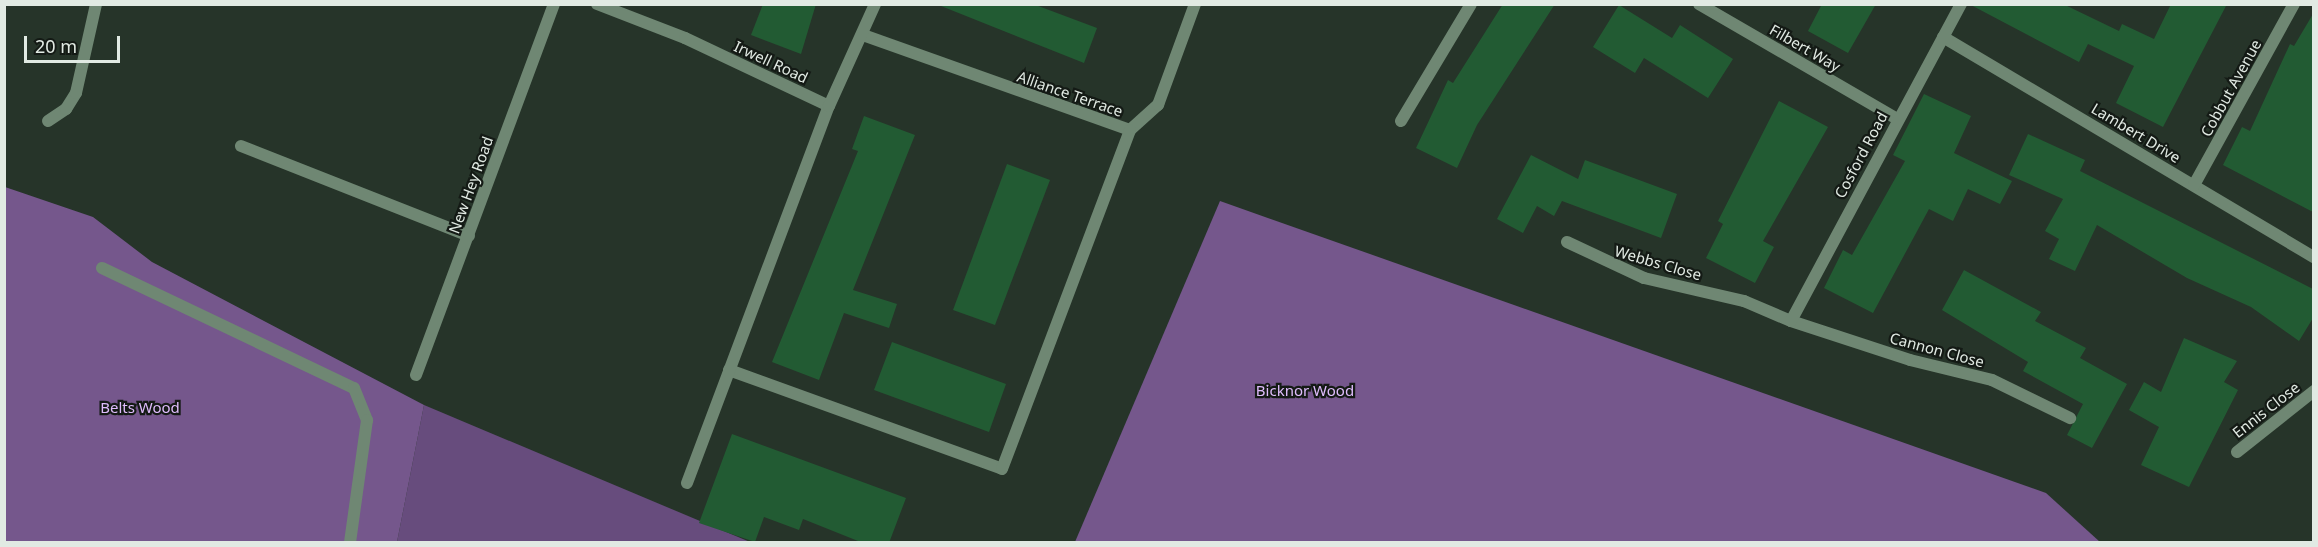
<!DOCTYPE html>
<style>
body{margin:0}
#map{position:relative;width:2318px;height:547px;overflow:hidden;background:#263429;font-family:"Noto Sans",sans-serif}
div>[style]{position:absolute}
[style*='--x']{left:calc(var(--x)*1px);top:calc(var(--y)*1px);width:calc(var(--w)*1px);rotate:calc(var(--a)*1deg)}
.green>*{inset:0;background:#674c7d}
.forest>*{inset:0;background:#75578c}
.building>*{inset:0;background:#225b33}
.lane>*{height:12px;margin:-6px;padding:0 6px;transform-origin:6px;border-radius:6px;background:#6f8773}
.street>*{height:12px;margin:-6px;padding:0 6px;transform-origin:6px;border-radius:6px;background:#6f8773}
span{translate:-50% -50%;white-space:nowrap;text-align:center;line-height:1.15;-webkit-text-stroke:4.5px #141a15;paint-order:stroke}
.street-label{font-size:15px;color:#e1eae3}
.park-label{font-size:15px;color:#dfbcfc}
.frame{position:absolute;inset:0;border:6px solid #e1eae3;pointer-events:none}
.scale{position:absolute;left:24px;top:36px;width:96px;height:27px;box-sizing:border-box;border:3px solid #e1eae3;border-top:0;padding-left:8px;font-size:18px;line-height:21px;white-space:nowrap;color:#e1eae3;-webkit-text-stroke:4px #141a15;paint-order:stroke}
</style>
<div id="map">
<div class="green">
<i style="clip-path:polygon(424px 405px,750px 542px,397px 542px)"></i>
</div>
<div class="forest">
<i style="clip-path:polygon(5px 187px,93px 217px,152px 262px,424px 405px,397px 542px,5px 542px)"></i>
<i style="clip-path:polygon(1220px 201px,2046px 493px,2100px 542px,1075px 542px)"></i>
</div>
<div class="building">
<i style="clip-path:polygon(763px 4px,816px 4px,801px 54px,751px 35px)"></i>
<i style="clip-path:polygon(936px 4px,1033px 4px,1097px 28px,1084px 63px)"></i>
<i style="clip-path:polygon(1503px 4px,1555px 4px,1477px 125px,1457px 168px,1416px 148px,1448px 80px,1453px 83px)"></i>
<i style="clip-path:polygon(1822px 4px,1876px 4px,1848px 53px,1808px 31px)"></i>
<i style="clip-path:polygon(1969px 4px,2063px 4px,2119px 31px,2122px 24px,2154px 39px,2171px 4px,2227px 4px,2163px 127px,2116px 103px,2134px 66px,2088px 44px,2079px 62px)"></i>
<i style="clip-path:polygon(1619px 5px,1672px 38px,1680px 25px,1733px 59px,1708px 98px,1644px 58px,1635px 73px,1593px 47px)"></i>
<i style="clip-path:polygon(2313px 14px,2313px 212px,2223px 165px,2242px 127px,2250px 131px,2290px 44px,2294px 46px)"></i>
<i style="clip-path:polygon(1924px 94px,1971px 116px,1954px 153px,2012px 181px,2000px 204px,1968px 189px,1953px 221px,1929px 209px,1873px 313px,1824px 288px,1843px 250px,1852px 255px,1905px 161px,1893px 155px)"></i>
<i style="clip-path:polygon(1779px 101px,1828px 127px,1763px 241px,1774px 247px,1755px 283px,1706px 258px,1723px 224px,1718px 221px)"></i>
<i style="clip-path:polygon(864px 116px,915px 135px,853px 290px,897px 304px,889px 328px,844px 313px,819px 380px,772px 362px,858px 151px,852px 149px)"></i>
<i style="clip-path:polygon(2028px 134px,2085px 160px,2080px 171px,2313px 289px,2313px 318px,2299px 341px,2251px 307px,2187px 278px,2097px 225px,2075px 271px,2049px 259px,2059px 239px,2045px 231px,2063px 199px,2009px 175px)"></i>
<i style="clip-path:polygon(1531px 155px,1578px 179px,1585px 160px,1677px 194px,1661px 238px,1562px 201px,1554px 216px,1537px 206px,1523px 233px,1497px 219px)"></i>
<i style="clip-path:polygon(1007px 164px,1050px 180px,995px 325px,953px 310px)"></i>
<i style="clip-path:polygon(1964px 270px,2041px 312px,2035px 321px,2086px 348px,2080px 358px,2127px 384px,2092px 448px,2067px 435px,2083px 404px,2023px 371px,2028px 362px,1942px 310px)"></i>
<i style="clip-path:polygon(2184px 338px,2237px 361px,2224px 382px,2238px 390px,2189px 487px,2141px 465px,2159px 427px,2129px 410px,2144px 382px,2161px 392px)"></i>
<i style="clip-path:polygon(892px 342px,1006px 384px,989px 432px,874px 390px)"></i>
<i style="clip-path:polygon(732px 434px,906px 498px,889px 543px,863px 543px,803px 519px,799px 530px,764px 517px,755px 542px,699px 523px)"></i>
</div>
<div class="lane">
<i style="--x:1567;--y:242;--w:85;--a:25.1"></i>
<i style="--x:1644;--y:278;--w:103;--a:13"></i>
<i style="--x:102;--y:268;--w:279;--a:25.5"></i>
<i style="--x:354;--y:388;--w:35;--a:68"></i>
<i style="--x:367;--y:420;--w:123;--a:97.9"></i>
<i style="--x:1791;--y:321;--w:125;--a:18.1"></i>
<i style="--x:1910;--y:360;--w:84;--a:13.7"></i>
<i style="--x:1992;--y:380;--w:87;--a:26"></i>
<i style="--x:2237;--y:452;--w:98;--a:-38.4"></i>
</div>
<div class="street">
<i style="--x:597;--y:4;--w:94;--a:21.1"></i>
<i style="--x:685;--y:38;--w:159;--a:25.3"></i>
<i style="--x:1699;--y:4;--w:228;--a:30.1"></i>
<i style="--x:863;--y:35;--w:283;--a:19.6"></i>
<i style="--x:1130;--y:130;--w:38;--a:-42"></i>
<i style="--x:1158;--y:105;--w:108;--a:-69.9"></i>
<i style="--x:1943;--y:37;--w:431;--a:30.7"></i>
<i style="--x:48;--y:121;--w:22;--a:-34"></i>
<i style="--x:66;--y:109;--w:19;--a:-58"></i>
<i style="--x:76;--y:93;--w:91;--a:-77.3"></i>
<i style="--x:1401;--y:121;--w:136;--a:-59.1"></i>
<i style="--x:241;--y:146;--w:245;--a:21.5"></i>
<i style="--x:2194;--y:185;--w:207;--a:-61.1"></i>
<i style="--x:1744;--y:301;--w:51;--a:23.1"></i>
<i style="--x:1791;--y:321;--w:360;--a:-61.8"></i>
<i style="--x:729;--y:370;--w:290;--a:19.9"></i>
<i style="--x:1002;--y:469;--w:362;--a:-69.3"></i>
<i style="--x:416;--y:375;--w:396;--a:-69.6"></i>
<i style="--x:687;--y:483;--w:403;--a:-69.4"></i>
<i style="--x:829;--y:106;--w:112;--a:-65.7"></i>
</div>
<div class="street-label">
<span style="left:1805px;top:48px;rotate:30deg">Filbert Way</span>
<span style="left:771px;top:62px;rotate:25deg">Irwell Road</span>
<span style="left:2231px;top:88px;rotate:-61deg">Cobbut Avenue</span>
<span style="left:1070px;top:94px;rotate:19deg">Alliance Terrace</span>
<span style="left:2136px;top:133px;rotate:31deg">Lambert Drive</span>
<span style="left:1861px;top:155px;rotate:-62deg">Cosford Road</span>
<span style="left:471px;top:185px;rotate:-70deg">New Hey Road</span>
<span style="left:1658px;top:263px;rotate:16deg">Webbs Close</span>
<span style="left:1937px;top:350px;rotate:15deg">Cannon Close</span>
<span style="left:2266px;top:410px;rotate:-38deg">Ennis Close</span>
</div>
<div class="park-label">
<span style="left:1305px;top:391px">Bicknor Wood</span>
<span style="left:140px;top:408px">Belts Wood</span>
</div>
<div class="frame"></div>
<div class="scale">20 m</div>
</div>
